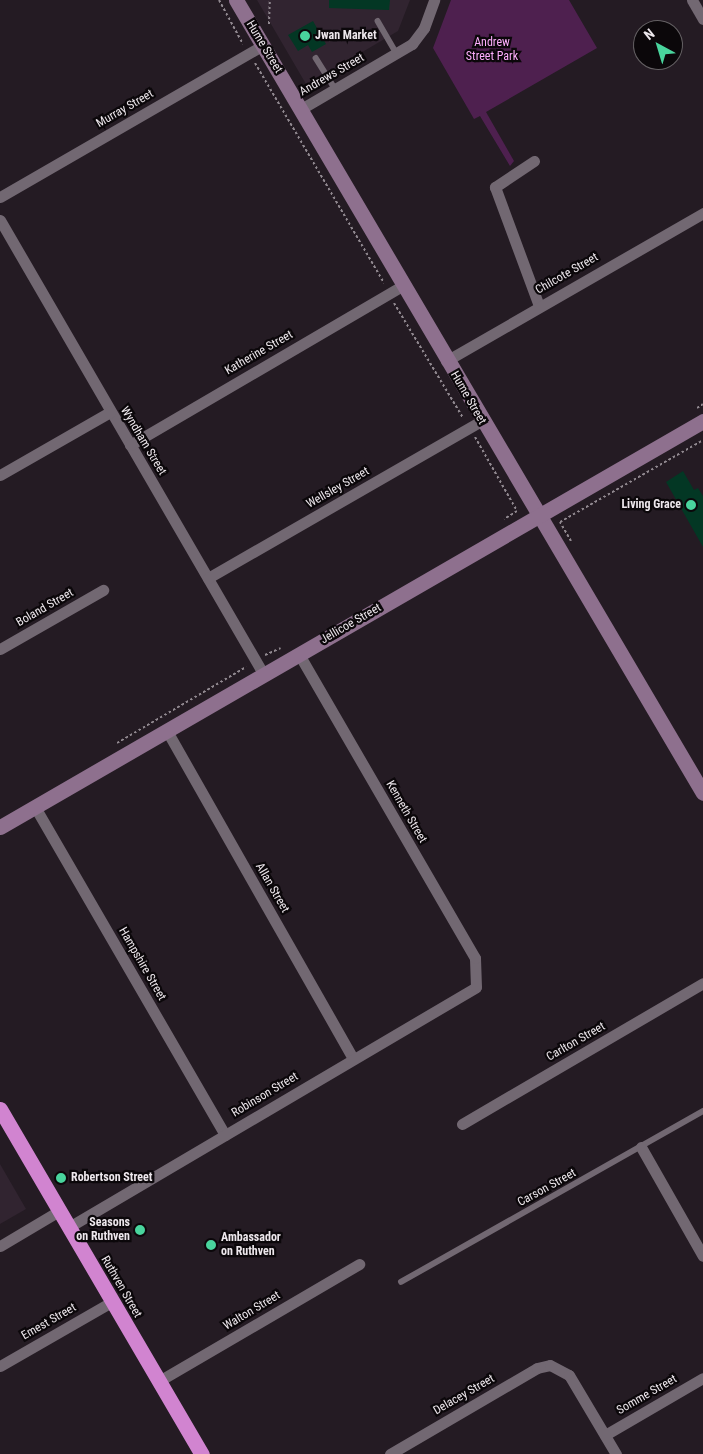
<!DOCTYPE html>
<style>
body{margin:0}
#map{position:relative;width:703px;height:1454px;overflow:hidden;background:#241b23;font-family:"Roboto Condensed",sans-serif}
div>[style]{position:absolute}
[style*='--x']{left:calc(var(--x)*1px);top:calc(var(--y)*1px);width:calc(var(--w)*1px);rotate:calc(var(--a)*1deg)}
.built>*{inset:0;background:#312430}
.green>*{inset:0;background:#4e204f}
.building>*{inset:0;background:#033724}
.path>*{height:2px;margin-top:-1px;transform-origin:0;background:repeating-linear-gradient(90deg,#918990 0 2.5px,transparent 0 5px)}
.lane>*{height:5.5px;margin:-2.75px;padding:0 2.75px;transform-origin:2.75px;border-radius:2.75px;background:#726872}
.street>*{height:11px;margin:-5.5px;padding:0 5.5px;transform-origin:5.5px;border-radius:5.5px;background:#726872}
.secondary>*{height:15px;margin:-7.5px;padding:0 7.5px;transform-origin:7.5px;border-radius:7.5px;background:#8e708e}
.highway>*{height:15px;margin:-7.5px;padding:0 7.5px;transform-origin:7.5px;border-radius:7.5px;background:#d184d0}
.dots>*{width:14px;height:14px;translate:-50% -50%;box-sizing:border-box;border:2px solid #0b070a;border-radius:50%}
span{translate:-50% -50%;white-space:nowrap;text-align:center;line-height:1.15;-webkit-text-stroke:4.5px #0b070a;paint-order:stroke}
.poi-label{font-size:12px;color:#ede7ec;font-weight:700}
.left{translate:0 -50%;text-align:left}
.right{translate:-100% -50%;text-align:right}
.park-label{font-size:12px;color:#fdaefc}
.street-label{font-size:12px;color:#ede7ec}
.north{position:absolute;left:633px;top:20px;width:50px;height:50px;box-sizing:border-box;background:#0b070a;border:1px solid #656164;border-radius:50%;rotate:321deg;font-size:14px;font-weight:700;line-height:20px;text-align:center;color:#ede7ec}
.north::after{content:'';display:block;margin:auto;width:18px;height:22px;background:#49d49d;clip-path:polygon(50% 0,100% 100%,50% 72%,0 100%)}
</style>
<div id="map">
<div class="built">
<i style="clip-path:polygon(257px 0,410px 0,398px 31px,342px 64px,345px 68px,314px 86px,306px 84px)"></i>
<i style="clip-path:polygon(0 1164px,26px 1209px,0 1224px)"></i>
</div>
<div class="green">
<i style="clip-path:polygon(451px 0,569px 0,597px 48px,486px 112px,514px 161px,510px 166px,480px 116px,474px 119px,433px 48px)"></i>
</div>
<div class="building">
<i style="clip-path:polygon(329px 0,390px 0,389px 10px,329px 8px)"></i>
<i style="clip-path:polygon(313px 21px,326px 44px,312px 52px,308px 45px,298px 51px,288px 35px)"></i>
<i style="clip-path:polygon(683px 471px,694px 490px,698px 488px,703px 496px,703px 547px,666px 482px)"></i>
</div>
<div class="path">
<i style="--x:219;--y:0;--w:50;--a:61.4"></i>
<i style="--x:269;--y:24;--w:24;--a:-88"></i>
<i style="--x:255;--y:63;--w:255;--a:59.6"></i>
<i style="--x:394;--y:303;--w:134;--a:59"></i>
<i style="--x:697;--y:408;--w:7;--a:-34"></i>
<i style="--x:475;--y:437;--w:85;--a:60.4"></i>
<i style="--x:517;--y:511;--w:15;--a:148"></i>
<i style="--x:571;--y:541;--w:22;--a:-120"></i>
<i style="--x:560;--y:522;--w:165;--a:-29.8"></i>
<i style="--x:265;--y:655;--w:17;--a:-24"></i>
<i style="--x:117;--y:743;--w:150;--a:-30.5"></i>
</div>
<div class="lane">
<i style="--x:378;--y:21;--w:38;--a:60"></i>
<i style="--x:316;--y:58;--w:36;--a:58"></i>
<i style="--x:401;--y:1282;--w:347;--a:-29.5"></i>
</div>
<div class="street">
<i style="--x:692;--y:0;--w:22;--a:60"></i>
<i style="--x:301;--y:109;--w:129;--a:-30.4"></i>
<i style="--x:412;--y:44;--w:20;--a:-53"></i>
<i style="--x:424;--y:28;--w:30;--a:-70"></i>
<i style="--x:534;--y:161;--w:47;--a:146.3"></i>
<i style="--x:495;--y:187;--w:127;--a:69.7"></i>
<i style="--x:0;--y:197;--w:304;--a:-30"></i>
<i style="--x:0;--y:220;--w:526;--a:59.88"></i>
<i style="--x:446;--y:361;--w:297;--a:-29.9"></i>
<i style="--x:130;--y:445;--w:315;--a:-30.3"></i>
<i style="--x:0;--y:475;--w:127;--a:-29.8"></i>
<i style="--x:208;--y:578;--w:315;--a:-29.9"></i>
<i style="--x:0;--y:649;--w:119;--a:-29.8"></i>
<i style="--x:167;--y:731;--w:376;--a:60.4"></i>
<i style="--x:35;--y:807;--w:379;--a:59.9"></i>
<i style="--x:462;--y:1124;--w:279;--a:-30.3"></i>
<i style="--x:641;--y:1147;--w:125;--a:60.4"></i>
<i style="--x:69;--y:1227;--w:472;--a:-30.5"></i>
<i style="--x:476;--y:987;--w:29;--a:-92"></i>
<i style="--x:475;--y:958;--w:351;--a:-120.1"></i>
<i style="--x:0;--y:1246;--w:69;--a:-30.7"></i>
<i style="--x:0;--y:1366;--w:130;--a:-29.9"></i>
<i style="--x:159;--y:1381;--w:232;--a:-30.3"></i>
<i style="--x:605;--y:1435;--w:113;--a:-30.2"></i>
<i style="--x:390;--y:1454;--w:170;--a:-30.3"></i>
<i style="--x:537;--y:1368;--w:13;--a:-13"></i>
<i style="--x:550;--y:1365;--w:21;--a:28"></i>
<i style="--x:569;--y:1375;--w:92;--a:59.3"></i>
</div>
<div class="secondary">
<i style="--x:236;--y:0;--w:920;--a:59.51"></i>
<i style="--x:0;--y:827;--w:812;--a:-30.01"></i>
</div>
<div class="highway">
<i style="--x:0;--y:1109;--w:400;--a:59.7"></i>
</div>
<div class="dots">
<i style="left:305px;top:36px;background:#49d49d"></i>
<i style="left:691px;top:505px;background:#49d49d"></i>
<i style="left:61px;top:1178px;background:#49d49d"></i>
<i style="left:140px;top:1230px;background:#49d49d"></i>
<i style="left:211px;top:1245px;background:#49d49d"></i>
</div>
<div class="poi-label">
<span class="left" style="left:315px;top:36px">Jwan Market</span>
<span class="right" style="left:681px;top:505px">Living Grace</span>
<span class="left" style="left:71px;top:1178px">Robertson Street</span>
<span class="right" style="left:130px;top:1230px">Seasons<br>on Ruthven</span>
<span class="left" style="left:221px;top:1245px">Ambassador<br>on Ruthven</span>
</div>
<div class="park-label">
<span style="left:492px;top:50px">Andrew<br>Street Park</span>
</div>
<div class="street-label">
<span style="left:264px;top:47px;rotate:59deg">Hume Street</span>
<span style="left:332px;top:75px;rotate:-30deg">Andrews Street</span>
<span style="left:125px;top:109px;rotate:-30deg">Murray Street</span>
<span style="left:567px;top:274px;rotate:-30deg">Chilcote Street</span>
<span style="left:259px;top:353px;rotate:-30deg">Katherine Street</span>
<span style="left:468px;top:398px;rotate:60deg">Hume Street</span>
<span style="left:143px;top:441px;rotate:59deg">Wyndham Street</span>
<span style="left:338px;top:488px;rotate:-30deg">Wellsley Street</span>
<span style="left:45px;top:608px;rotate:-30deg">Boland Street</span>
<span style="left:351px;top:624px;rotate:-30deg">Jellicoe Street</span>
<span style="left:406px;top:812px;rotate:60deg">Kenneth Street</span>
<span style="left:272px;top:888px;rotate:60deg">Allan Street</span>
<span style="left:142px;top:964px;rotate:60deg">Hampshire Street</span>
<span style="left:576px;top:1042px;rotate:-30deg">Carlton Street</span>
<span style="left:265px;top:1095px;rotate:-31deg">Robinson Street</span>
<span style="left:547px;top:1188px;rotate:-29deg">Carson Street</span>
<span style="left:121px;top:1287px;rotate:60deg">Ruthven Street</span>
<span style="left:252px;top:1311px;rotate:-31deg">Walton Street</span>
<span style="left:49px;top:1322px;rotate:-30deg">Emest Street</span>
<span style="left:464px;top:1395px;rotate:-30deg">Delacey Street</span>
<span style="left:647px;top:1395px;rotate:-30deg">Somme Street</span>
</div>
<div class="north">N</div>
</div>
